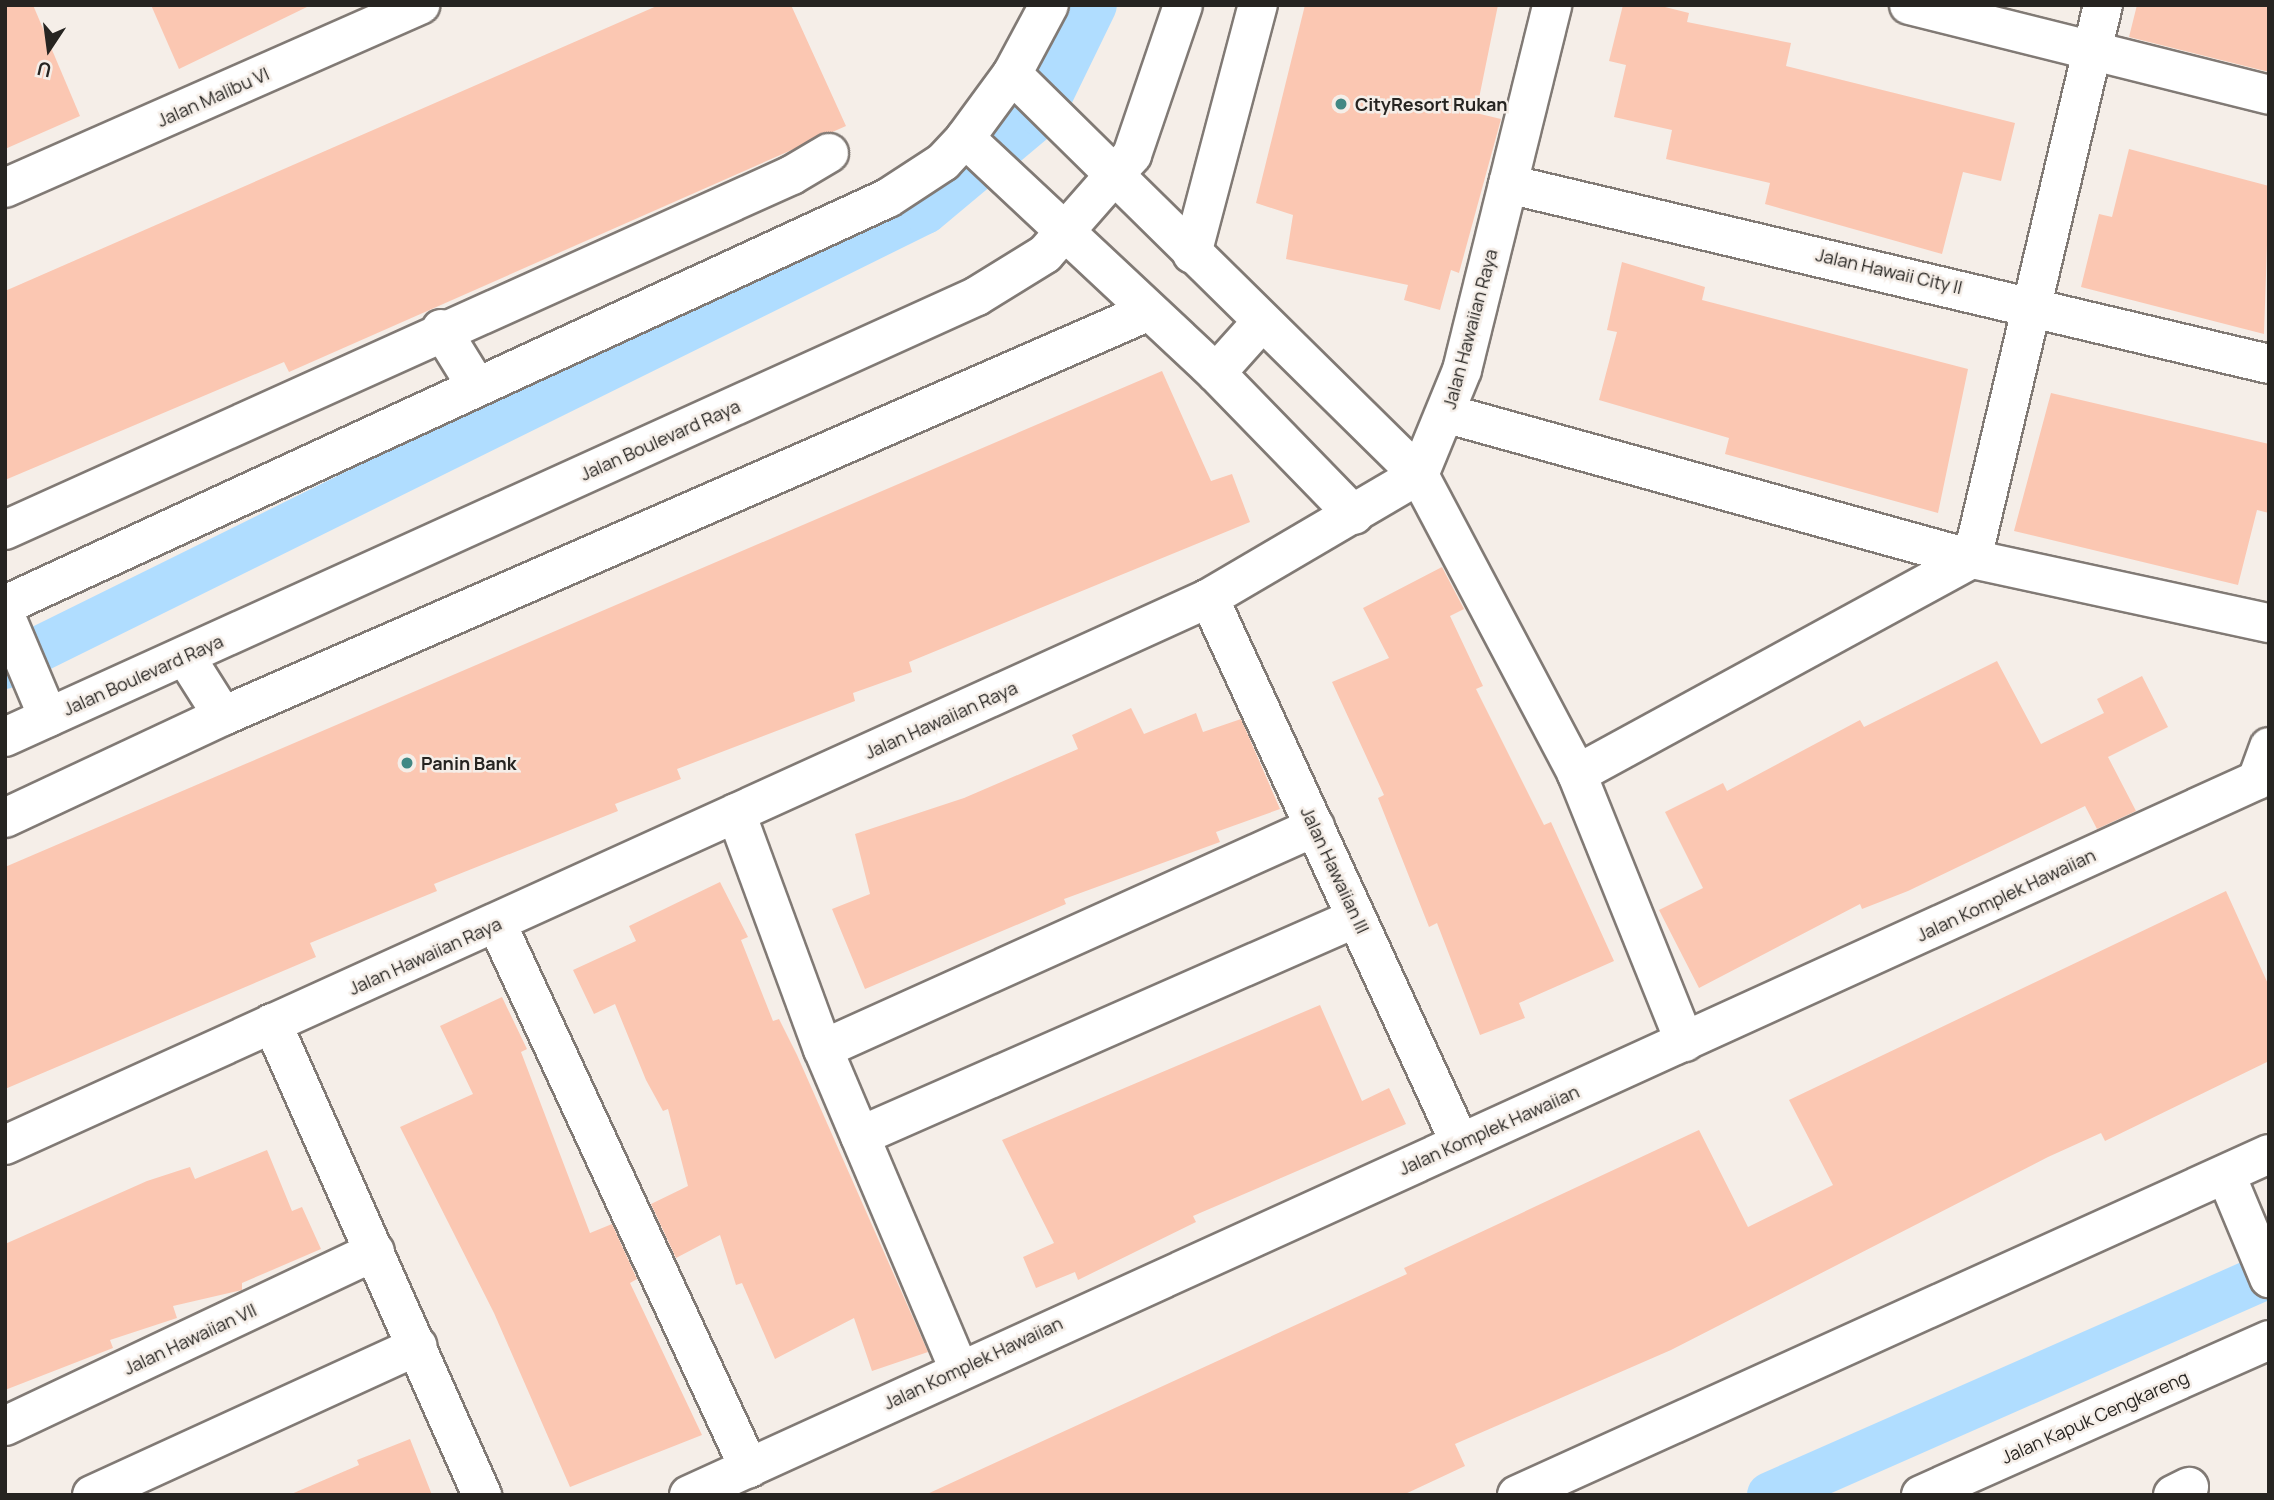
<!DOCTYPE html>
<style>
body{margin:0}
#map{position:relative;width:2274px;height:1500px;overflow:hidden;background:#f5eee8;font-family:Manrope,sans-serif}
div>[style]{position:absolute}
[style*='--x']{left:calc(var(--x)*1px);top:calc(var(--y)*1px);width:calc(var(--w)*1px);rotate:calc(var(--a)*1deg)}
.canal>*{height:46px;margin:-23px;padding:0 23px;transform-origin:23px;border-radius:23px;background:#b0ddff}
.building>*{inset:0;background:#fbc7b2}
.roads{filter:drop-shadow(2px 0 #817a75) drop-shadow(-2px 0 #817a75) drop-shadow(0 2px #817a75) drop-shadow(0 -2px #817a75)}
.minor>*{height:38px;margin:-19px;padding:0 19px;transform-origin:19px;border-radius:19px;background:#fff}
.dots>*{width:19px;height:19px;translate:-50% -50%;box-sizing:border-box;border:4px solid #f5eee8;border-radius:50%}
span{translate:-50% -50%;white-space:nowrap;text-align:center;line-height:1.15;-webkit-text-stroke:5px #f5eee8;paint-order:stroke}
.street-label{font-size:18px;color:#262421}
.poi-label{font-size:18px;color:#262421;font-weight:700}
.left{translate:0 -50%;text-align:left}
.frame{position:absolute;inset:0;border:7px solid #262421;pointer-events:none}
.north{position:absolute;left:14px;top:14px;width:70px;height:70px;-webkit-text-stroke:5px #f5eee8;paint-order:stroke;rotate:193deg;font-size:19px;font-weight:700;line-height:28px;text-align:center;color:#262421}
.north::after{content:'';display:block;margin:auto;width:24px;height:32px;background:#262421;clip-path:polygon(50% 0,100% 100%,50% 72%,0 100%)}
</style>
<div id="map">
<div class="canal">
<i style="--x:5;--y:666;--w:1026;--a:-26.32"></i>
<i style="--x:925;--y:211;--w:151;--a:-39.9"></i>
<i style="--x:1041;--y:114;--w:121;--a:-64.1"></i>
<i style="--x:1770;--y:1495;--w:545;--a:-23.79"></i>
</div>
<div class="building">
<i style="clip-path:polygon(5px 5px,33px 5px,80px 116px,5px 149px)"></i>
<i style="clip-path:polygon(151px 5px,309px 5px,309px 6px,179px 69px)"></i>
<i style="clip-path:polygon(659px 5px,791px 5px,846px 126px,289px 372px,284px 362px,5px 480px,5px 291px)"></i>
<i style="clip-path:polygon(1305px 5px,1498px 5px,1476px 113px,1501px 119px,1459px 273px,1451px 270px,1440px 310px,1404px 300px,1408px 285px,1286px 259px,1293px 215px,1256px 203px)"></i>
<i style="clip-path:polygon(1623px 5px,1657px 5px,1689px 13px,1687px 22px,1791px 43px,1786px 66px,2015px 123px,2001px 181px,1963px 172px,1942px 254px,1765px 204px,1770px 183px,1666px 159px,1672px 130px,1614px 117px,1626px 65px,1609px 61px)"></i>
<i style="clip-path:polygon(2137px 5px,2269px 5px,2269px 72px,2129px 37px)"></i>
<i style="clip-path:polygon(2129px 149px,2269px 186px,2264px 334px,2081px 287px,2099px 214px,2112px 217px)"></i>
<i style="clip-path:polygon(1622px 262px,1705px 287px,1702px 300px,1968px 369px,1938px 513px,1725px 454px,1729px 438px,1599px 400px,1617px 332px,1607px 330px)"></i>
<i style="clip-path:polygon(1162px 371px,1211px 481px,1232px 474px,1250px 522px,909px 662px,912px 672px,853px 693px,855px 701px,677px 769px,681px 779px,615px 804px,618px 811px,434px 884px,437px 891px,310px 943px,316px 957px,5px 1089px,5px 867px)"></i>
<i style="clip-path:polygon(2051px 393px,2269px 444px,2269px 513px,2257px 510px,2238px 585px,2014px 531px)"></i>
<i style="clip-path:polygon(1442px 567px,1464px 609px,1450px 616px,1483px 686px,1476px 689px,1544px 825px,1551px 822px,1614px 961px,1519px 1003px,1525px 1018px,1480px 1035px,1437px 923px,1429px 927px,1378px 798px,1384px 795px,1332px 682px,1389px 658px,1363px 608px)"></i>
<i style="clip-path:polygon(1997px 661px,2041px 744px,2104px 713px,2097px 699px,2142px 676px,2168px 727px,2108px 757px,2136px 811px,2097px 829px,2085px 806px,1908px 891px,1862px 909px,1860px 904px,1699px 988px,1659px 910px,1703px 888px,1665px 812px,1723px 783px,1727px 791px,1860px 720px,1864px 727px)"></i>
<i style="clip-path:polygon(1131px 708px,1144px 734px,1196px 713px,1203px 732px,1241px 719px,1280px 809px,1216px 832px,1220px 842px,1064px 899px,1066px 904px,865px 989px,832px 909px,870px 894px,855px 834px,964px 798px,1078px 749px,1072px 735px)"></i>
<i style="clip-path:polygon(720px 882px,748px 937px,741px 940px,773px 1021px,779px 1019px,797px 1055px,928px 1352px,872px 1371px,854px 1318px,775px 1359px,742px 1283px,736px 1285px,720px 1235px,676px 1258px,651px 1204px,688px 1186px,668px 1109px,663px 1111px,646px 1080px,615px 1004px,594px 1014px,573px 970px,636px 941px,629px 926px)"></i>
<i style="clip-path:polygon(2226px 891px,2269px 986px,2269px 1061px,2105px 1141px,2101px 1133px,2048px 1157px,1671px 1350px,1455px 1444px,1465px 1466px,1403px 1495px,925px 1495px,1407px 1274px,1404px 1268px,1699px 1130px,1748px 1227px,1833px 1185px,1789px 1100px)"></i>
<i style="clip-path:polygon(502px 997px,527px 1049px,521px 1052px,590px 1233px,612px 1224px,637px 1279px,630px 1283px,702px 1435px,570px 1487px,494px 1313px,400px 1127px,473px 1094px,440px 1026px)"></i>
<i style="clip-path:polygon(1320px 1005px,1362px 1101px,1389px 1088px,1406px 1124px,1193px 1216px,1196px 1222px,1078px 1280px,1075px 1272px,1036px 1288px,1023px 1257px,1054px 1243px,1002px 1140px)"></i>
<i style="clip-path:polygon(267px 1150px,292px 1211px,302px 1207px,321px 1249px,242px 1283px,242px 1290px,173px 1306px,177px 1318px,110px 1340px,113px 1348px,5px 1390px,5px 1244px,147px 1181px,190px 1167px,195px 1179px)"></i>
<i style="clip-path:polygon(410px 1439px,432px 1495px,289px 1495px,359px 1465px,357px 1460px)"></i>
</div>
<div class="roads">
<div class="minor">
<i style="--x:1909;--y:5;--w:371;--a:14"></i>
<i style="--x:1012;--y:74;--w:571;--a:44.57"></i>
<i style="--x:1419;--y:475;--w:338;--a:62.1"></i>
<i style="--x:1577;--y:774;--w:289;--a:68.1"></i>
<i style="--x:965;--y:138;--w:344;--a:43.1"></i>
<i style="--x:1216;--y:373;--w:198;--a:45.8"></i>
<i style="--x:1508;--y:184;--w:782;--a:13.31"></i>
<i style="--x:5;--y:188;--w:454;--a:-23.8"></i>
<i style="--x:1192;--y:254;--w:258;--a:-75.2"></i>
<i style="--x:441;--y:329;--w:65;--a:58.3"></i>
<i style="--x:1216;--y:373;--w:66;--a:-48.1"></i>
<i style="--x:1448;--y:414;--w:544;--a:15.47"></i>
<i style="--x:1972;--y:559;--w:304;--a:12.2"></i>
<i style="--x:5;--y:530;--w:863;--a:-24.28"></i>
<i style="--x:792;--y:175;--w:43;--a:-30.7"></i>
<i style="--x:1209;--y:598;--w:600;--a:65.27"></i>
<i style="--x:5;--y:605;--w:972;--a:-24.75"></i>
<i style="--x:888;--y:198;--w:66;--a:-33.2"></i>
<i style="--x:943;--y:162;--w:33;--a:-47"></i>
<i style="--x:965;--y:138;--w:79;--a:-53.7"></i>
<i style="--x:1012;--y:74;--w:78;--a:-61.8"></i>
<i style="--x:5;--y:615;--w:111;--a:67.1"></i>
<i style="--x:185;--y:656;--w:71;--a:57.7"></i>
<i style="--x:5;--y:737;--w:1067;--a:-24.4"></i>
<i style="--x:977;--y:296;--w:80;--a:-31.7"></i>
<i style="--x:1045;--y:254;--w:132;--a:-48.7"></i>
<i style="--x:1132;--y:155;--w:158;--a:-71.2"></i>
<i style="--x:1577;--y:774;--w:450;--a:-28.6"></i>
<i style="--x:1972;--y:559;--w:569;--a:-76.7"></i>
<i style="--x:736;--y:813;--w:252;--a:69.8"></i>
<i style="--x:823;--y:1049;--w:348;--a:67"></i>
<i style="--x:5;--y:818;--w:241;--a:-25.1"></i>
<i style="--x:223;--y:716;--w:1008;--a:-23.62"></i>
<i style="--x:497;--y:924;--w:600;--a:65.14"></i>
<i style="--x:272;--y:1023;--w:517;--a:66.01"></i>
<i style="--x:823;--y:1049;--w:540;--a:-24.29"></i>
<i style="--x:860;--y:1136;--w:542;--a:-23.73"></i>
<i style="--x:5;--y:1145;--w:1322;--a:-24.43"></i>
<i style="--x:1209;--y:598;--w:243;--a:-30.4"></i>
<i style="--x:1419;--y:475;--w:113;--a:-67.7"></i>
<i style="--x:1462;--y:370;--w:376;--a:-76.1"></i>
<i style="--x:2226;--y:1175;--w:112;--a:67.3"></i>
<i style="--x:5;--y:1426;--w:409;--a:-25.3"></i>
<i style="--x:92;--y:1495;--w:358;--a:-24.6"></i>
<i style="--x:689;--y:1495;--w:1723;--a:-24.51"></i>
<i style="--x:2257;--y:780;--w:35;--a:-70"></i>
<i style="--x:1517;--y:1495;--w:826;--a:-24.39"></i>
<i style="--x:1921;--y:1495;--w:381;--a:-24"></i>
<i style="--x:2173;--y:1495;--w:18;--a:-27"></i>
</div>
</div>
<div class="dots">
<i style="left:1341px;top:104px;background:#418884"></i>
<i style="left:407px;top:763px;background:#418884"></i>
</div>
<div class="street-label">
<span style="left:213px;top:97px;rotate:-24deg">Jalan Malibu VI</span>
<span style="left:1889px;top:271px;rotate:13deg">Jalan Hawaii City II</span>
<span style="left:1470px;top:329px;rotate:-75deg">Jalan Hawaiian Raya</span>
<span style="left:660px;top:440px;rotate:-24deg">Jalan Boulevard Raya</span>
<span style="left:143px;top:675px;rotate:-24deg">Jalan Boulevard Raya</span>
<span style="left:941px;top:720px;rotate:-24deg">Jalan Hawaiian Raya</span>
<span style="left:1335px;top:870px;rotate:65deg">Jalan Hawaiian III</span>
<span style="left:2006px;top:895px;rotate:-25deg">Jalan Komplek Hawaiian</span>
<span style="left:425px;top:956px;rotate:-24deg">Jalan Hawaiian Raya</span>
<span style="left:1489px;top:1130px;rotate:-24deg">Jalan Komplek Hawaiian</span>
<span style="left:190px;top:1339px;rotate:-25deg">Jalan Hawaiian VII</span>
<span style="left:973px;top:1363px;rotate:-25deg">Jalan Komplek Hawaiian</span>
<span style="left:2095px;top:1417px;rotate:-24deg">Jalan Kapuk Cengkareng</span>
</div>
<div class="poi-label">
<span class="left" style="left:1355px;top:104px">CityResort Rukan</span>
<span class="left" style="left:421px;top:763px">Panin Bank</span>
</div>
<div class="frame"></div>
<div class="north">U</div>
</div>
